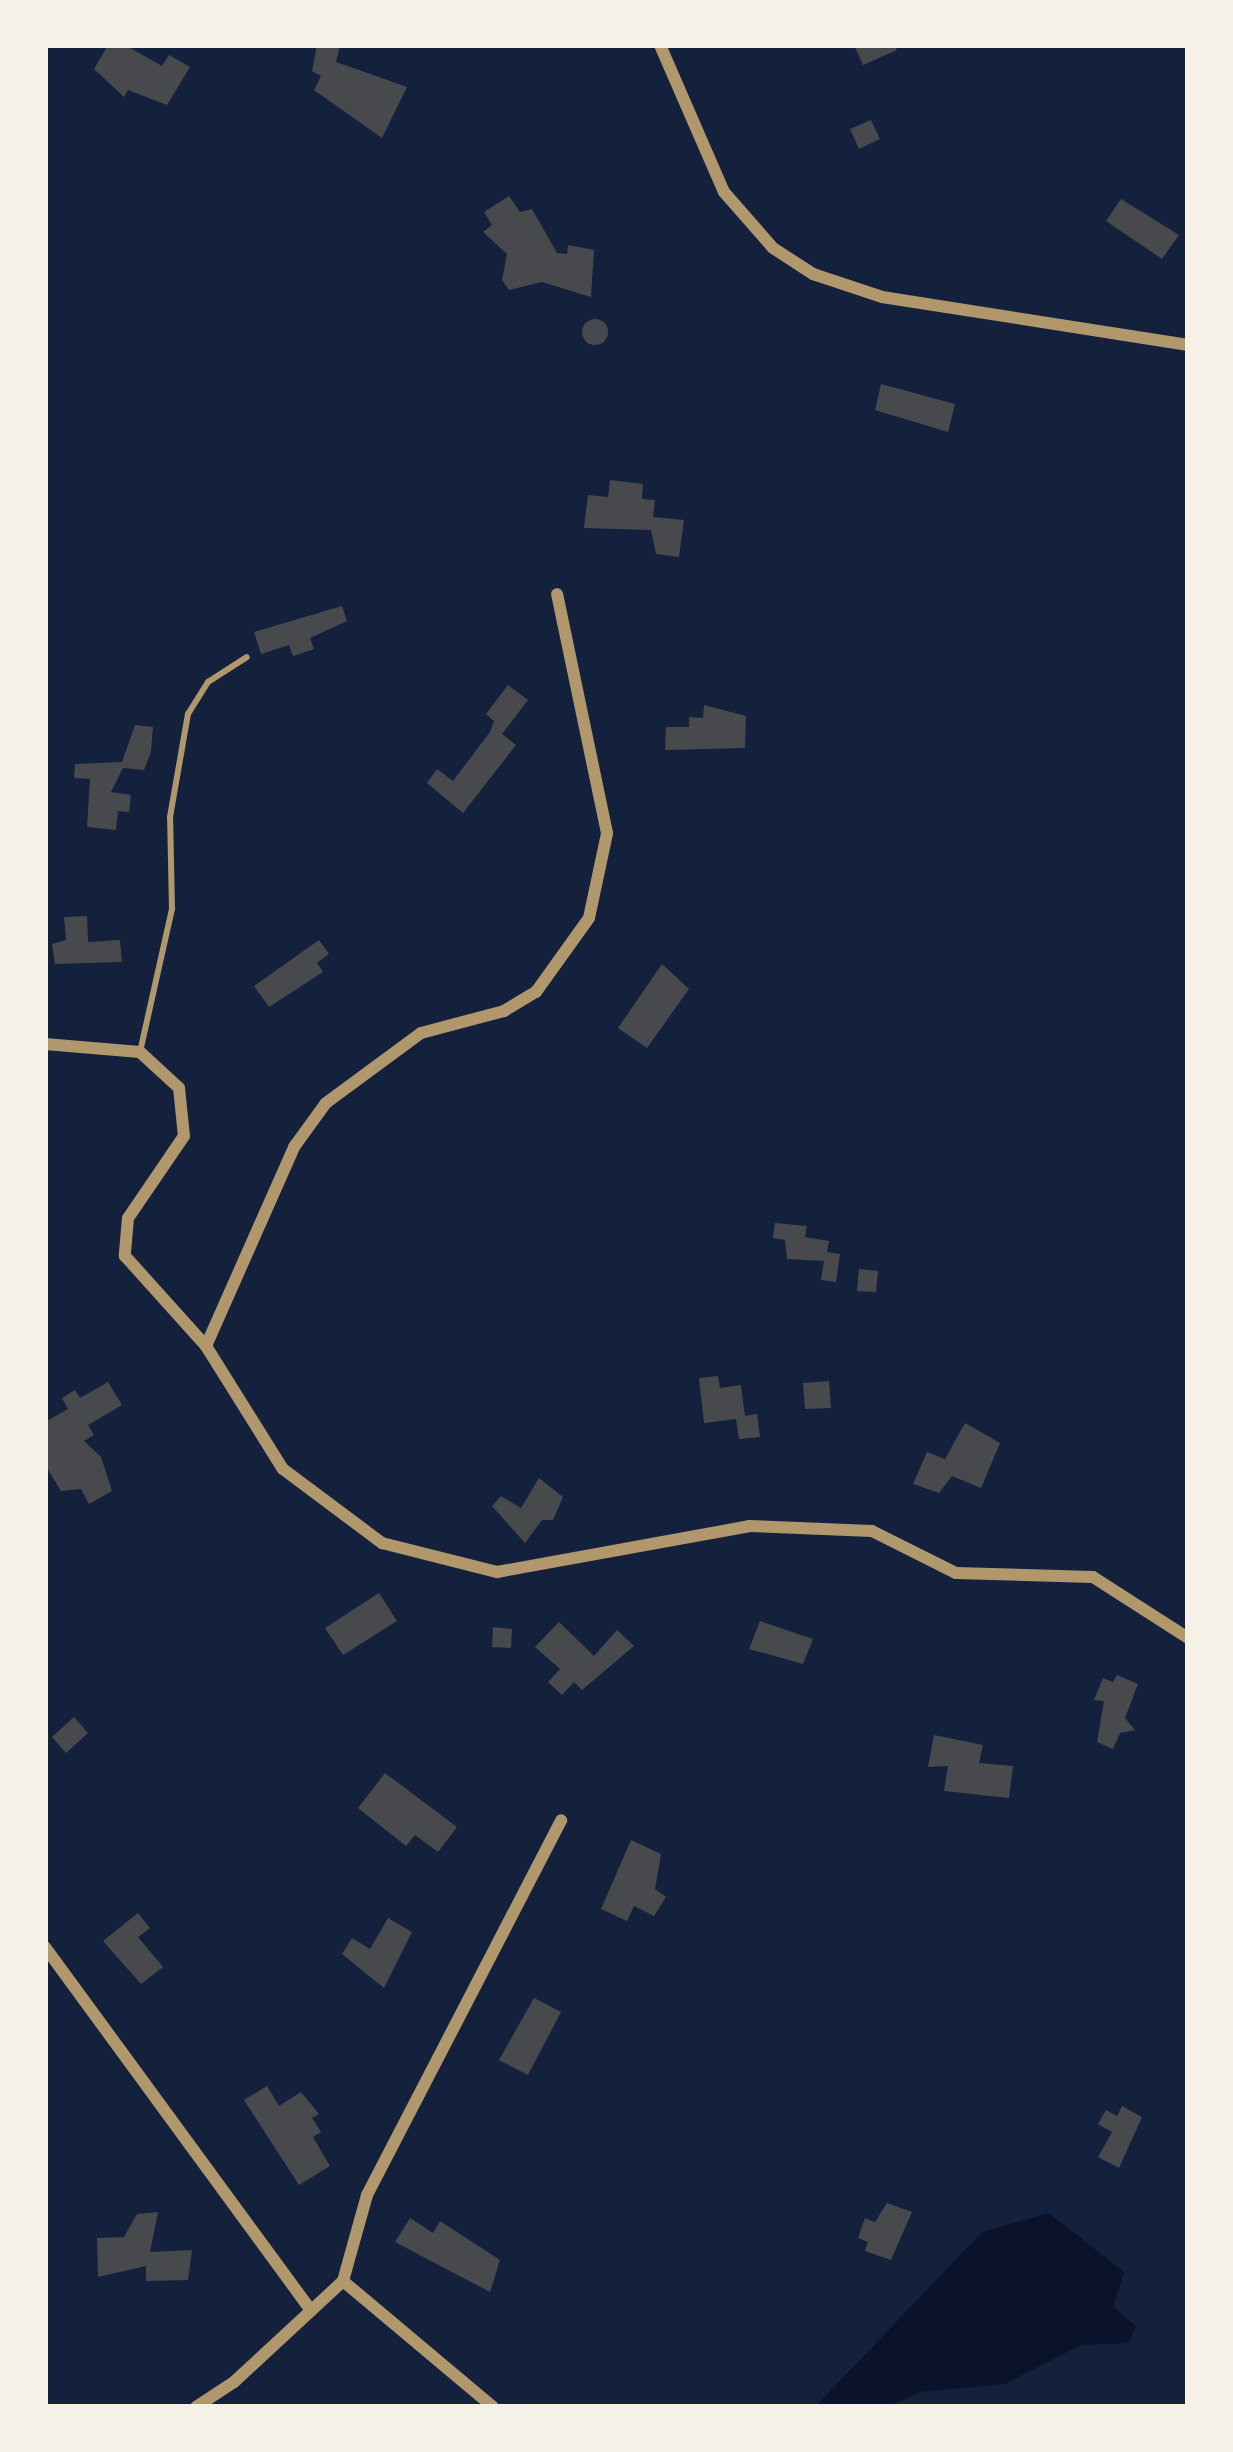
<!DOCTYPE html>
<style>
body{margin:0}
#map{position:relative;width:1233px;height:2452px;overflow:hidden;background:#14213d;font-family:"Times New Roman",serif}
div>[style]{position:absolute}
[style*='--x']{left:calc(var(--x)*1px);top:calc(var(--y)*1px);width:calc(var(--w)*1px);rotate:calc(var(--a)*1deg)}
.water>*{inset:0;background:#0b132b}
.building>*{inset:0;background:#48494c}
.round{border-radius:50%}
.service>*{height:6px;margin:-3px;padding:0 3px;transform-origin:3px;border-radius:3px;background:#b1986c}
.minor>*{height:12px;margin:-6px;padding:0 6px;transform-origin:6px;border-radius:6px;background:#b1986c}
span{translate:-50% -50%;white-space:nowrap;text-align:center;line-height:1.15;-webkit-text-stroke:12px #f6f1e7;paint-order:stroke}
.frame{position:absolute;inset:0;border:48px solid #f6f1e7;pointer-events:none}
</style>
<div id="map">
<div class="water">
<i style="clip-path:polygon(1049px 2213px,1124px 2272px,1113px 2307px,1136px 2326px,1129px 2343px,1081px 2345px,1005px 2384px,919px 2392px,888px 2407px,815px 2407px,982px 2232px)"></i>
</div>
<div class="building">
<i style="clip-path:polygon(108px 45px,125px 45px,162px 66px,169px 55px,190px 67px,167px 105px,128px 90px,124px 97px,94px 69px)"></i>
<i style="clip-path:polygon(317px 45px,340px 45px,336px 62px,407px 87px,382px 138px,314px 90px,321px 76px,312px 71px)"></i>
<i style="clip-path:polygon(854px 45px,894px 45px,897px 50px,863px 65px)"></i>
<i style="clip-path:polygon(871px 120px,880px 139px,859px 149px,850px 129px)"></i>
<i style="clip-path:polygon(509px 196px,520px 212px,532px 209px,557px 253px,567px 254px,568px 245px,594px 250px,591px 297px,542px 282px,509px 290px,502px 280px,507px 254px,483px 232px,492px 225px,484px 212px)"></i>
<i style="clip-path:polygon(1121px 199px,1179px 235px,1162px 259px,1106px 221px)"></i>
<i class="round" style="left:582px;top:319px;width:26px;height:26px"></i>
<i style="clip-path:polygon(881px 384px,955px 404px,948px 432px,875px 410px)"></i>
<i style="clip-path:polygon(610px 480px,643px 484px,642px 499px,655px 500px,653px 517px,684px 520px,679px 557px,656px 554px,651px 530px,584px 528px,588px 495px,608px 497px)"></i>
<i style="clip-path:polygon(342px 606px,347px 621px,310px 638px,314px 649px,293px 656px,289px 645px,261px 654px,254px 632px)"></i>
<i style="clip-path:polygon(508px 685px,528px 700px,502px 734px,516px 745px,463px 813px,427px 783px,437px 769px,453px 781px,490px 732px,494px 721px,486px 714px)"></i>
<i style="clip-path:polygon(704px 705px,746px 716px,745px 748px,665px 750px,666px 727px,689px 727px,689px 717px,703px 718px)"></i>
<i style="clip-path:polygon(135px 725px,153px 727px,151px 752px,144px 770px,123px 768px,111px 792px,131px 795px,129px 812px,118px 811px,116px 830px,87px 827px,90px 779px,74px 778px,75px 764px,122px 762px)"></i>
<i style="clip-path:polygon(87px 916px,88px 942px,120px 940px,122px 962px,55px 964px,52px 944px,66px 940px,64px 917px)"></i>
<i style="clip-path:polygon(319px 940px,329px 954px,317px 963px,323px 972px,269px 1007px,254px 986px)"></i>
<i style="clip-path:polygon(662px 964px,689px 989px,647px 1048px,618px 1028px)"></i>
<i style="clip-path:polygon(775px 1223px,807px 1226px,805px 1237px,829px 1241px,827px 1252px,840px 1254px,836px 1282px,821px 1280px,824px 1261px,787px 1259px,785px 1240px,773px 1238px)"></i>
<i style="clip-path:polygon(859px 1269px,878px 1271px,876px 1292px,857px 1291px)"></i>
<i style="clip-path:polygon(718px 1376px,720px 1388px,741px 1385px,745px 1416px,757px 1414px,760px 1437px,739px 1439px,736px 1419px,704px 1423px,699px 1378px)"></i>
<i style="clip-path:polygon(829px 1381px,831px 1408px,805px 1409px,803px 1383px)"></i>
<i style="clip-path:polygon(108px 1382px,122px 1405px,88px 1425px,94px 1435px,84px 1441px,101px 1457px,112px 1491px,89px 1504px,81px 1489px,61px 1491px,45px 1465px,45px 1422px,68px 1409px,62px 1398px,75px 1390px,80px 1398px)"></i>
<i style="clip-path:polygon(965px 1423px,1000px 1443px,981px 1488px,952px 1476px,939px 1493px,913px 1484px,927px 1452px,945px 1459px)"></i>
<i style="clip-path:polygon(539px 1478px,563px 1497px,553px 1520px,542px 1520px,525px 1543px,492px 1506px,501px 1496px,521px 1508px)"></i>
<i style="clip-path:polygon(379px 1593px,397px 1621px,343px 1655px,325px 1628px)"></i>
<i style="clip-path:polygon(760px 1621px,813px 1639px,803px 1664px,749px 1649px)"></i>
<i style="clip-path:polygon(559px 1622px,594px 1656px,617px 1630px,634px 1646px,582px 1690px,574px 1682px,562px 1695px,548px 1682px,560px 1669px,535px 1647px)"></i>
<i style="clip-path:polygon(493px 1627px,512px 1629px,511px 1648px,492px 1647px)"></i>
<i style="clip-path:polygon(1117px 1675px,1138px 1684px,1125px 1718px,1135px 1730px,1120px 1733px,1113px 1749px,1097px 1742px,1104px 1701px,1094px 1700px,1103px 1678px,1113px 1682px)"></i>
<i style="clip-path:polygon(74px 1717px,88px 1733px,66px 1753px,52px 1737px)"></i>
<i style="clip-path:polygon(934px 1735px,983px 1745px,979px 1763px,1013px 1766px,1009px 1798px,944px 1791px,948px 1766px,928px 1767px)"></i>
<i style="clip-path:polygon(385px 1773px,457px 1827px,438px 1852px,415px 1835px,406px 1846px,358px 1808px)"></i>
<i style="clip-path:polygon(631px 1840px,661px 1854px,655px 1889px,666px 1897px,654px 1916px,634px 1906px,627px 1921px,601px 1909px)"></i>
<i style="clip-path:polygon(138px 1913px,150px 1928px,138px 1937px,163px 1967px,141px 1984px,103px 1941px)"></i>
<i style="clip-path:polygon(388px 1918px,412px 1932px,384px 1988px,342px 1954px,352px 1938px,370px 1949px)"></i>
<i style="clip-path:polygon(534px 1998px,561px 2012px,528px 2075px,499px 2060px)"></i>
<i style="clip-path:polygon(267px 2086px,279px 2106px,301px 2092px,319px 2114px,312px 2118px,321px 2132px,313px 2137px,330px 2166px,299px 2185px,244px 2100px)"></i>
<i style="clip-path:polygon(1122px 2106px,1142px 2117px,1119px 2168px,1098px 2157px,1112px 2132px,1098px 2124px,1106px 2110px,1117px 2116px)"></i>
<i style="clip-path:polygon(887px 2203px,912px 2212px,891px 2260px,865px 2251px,868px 2242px,858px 2238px,865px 2218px,875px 2222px)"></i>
<i style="clip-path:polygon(158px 2212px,150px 2252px,192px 2250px,188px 2280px,146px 2281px,146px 2266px,98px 2277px,97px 2238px,124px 2237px,137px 2214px)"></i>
<i style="clip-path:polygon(410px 2218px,433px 2233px,440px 2221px,500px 2260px,490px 2292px,395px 2242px)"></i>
</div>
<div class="service">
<i style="--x:140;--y:1052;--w:147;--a:-77.4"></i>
<i style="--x:172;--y:909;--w:92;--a:-91.2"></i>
<i style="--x:170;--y:817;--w:105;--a:-80.1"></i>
<i style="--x:188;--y:714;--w:38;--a:-58"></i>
<i style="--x:208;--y:682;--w:46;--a:-32.7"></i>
</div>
<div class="minor">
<i style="--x:660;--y:45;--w:160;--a:66.5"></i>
<i style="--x:724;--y:192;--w:74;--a:48.8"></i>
<i style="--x:773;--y:248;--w:48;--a:33"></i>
<i style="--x:813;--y:274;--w:73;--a:18.4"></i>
<i style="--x:882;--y:297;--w:310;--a:8.9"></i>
<i style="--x:45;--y:1044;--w:95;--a:4.8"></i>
<i style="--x:140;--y:1052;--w:53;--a:42.7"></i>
<i style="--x:179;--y:1088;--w:48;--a:84.1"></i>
<i style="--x:184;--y:1136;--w:99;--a:124.3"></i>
<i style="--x:128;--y:1218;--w:38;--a:95"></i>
<i style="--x:125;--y:1256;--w:121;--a:48"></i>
<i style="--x:206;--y:1346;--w:145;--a:58"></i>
<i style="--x:283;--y:1469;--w:124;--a:36.8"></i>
<i style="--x:382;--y:1543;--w:119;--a:14.2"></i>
<i style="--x:497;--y:1572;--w:256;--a:-10.3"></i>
<i style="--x:749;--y:1526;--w:123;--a:2.3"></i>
<i style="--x:872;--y:1531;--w:94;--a:26.6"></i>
<i style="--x:956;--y:1573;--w:137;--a:1.7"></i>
<i style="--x:1093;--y:1577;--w:113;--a:32.7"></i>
<i style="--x:206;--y:1346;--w:218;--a:-66.1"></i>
<i style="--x:294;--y:1147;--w:54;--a:-54"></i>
<i style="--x:326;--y:1103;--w:118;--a:-36.4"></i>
<i style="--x:421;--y:1033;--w:86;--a:-14.8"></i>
<i style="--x:504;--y:1011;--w:37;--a:-31"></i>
<i style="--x:536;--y:992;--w:91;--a:-54.4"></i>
<i style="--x:589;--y:918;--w:87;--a:-78"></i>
<i style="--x:607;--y:833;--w:244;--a:-101.8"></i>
<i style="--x:45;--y:1947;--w:445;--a:53.8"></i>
<i style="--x:343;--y:2281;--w:89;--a:-74.4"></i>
<i style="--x:367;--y:2195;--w:422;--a:-62.6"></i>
<i style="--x:343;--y:2281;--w:196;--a:40"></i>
<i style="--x:196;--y:2407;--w:45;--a:-33.3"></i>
<i style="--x:234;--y:2382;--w:149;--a:-42.8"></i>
</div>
<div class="frame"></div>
</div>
